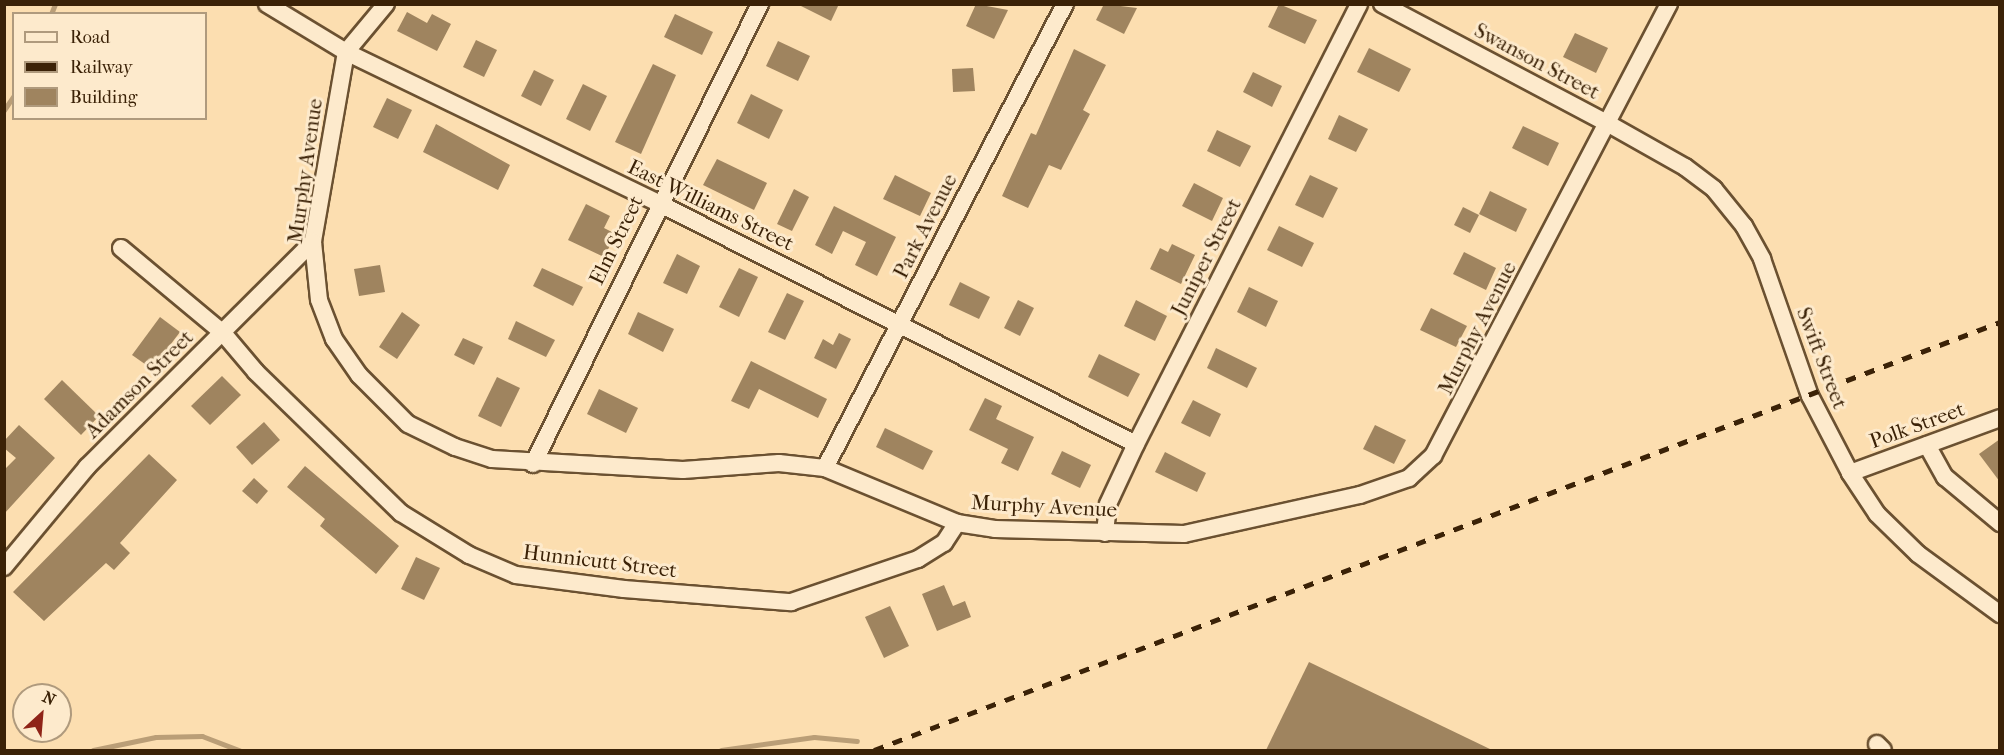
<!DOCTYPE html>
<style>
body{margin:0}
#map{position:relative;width:2004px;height:755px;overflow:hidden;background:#fcdeb0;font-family:"IM FELL French Canon",serif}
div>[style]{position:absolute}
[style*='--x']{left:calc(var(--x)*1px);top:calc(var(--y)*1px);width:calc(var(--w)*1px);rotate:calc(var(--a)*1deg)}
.stream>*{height:5px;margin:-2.5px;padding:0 2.5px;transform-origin:2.5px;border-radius:2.5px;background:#ba9e77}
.building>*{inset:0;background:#9f845f}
.roads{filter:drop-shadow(2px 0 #6b5131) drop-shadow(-2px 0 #6b5131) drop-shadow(0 2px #6b5131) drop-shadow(0 -2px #6b5131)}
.minor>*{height:16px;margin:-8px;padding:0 8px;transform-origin:8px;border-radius:8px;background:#fdeacc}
.rail>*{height:4.5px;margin-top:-2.25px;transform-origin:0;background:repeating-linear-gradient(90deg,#3b2207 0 10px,transparent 0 20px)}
span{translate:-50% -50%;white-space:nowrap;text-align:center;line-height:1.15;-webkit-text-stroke:6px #fdeacc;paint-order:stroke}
.street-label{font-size:21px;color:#3b2207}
.frame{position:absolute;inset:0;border:6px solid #3b2207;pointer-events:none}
.legend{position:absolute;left:12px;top:12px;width:195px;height:108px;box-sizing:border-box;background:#fdeacc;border:2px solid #af9a7d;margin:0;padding:8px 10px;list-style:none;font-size:18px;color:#3b2207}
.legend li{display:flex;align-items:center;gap:12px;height:30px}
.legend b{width:30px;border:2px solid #af9a7d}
.north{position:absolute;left:12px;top:683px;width:60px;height:60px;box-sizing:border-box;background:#fdeacc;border:2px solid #af9a7d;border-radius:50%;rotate:26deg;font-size:16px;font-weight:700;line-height:24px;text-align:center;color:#3b2207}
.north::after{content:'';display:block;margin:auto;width:21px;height:27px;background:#8f2418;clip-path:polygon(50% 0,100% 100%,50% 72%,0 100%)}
</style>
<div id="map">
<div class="stream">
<i style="--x:51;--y:14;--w:11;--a:-68"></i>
<i style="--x:4;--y:110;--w:18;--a:-56"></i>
<i style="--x:93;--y:750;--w:64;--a:-11.7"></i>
<i style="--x:156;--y:737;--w:46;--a:-1.2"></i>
<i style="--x:202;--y:736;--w:40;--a:21"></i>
<i style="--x:721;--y:750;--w:94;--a:-8"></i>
<i style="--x:814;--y:737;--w:43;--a:5.3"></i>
</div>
<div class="building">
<i style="clip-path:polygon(797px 4px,839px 4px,831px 21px)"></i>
<i style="clip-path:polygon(976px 4px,1008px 10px,994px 39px,966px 26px)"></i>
<i style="clip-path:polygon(1104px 4px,1137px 8px,1124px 34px,1096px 20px)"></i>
<i style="clip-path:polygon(1279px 4px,1317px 20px,1305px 44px,1268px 27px)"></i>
<i style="clip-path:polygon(407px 12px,427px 23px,432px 14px,451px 24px,437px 51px,397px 31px)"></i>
<i style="clip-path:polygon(675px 14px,713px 32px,702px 55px,664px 37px)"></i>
<i style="clip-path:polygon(1575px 33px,1608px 48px,1596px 73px,1563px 57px)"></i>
<i style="clip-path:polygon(476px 40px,497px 50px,484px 77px,463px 67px)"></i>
<i style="clip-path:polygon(778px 41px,810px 56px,798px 81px,766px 66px)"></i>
<i style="clip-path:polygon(1369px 48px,1411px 69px,1399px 92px,1357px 72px)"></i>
<i style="clip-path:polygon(1074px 49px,1106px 65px,1083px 110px,1090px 114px,1061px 170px,1049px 165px,1028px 208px,1002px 196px,1031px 133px,1036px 135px)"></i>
<i style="clip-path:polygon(653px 64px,676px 75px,641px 154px,615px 142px)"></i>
<i style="clip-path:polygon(973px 68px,975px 91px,953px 92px,952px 69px)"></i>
<i style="clip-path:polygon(534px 70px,554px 80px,541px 106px,521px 96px)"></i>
<i style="clip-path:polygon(1253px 72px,1282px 86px,1272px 107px,1243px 92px)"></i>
<i style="clip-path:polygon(583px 84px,607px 96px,590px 131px,566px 119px)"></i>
<i style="clip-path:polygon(751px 94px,783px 110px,769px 139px,737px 123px)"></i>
<i style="clip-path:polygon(387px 98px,412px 110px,398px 139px,373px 127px)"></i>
<i style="clip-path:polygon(1339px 115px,1368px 129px,1356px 152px,1328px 139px)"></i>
<i style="clip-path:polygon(436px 124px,510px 165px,498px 190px,423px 152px)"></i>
<i style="clip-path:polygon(1523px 126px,1559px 143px,1548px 166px,1512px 148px)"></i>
<i style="clip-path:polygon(1217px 130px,1251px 146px,1240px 167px,1207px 151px)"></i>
<i style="clip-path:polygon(717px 159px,767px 183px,754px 210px,703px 185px)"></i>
<i style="clip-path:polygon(895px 175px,931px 193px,920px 216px,883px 199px)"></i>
<i style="clip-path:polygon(1310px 175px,1338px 188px,1323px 218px,1295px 205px)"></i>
<i style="clip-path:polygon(1194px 183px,1223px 198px,1212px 221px,1182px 206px)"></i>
<i style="clip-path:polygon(794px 189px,809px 197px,792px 231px,777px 224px)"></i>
<i style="clip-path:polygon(1490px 191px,1527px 209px,1516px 232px,1479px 214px)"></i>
<i style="clip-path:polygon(586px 204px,610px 216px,604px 228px,616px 234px,604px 257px,568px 240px)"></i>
<i style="clip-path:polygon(834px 206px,896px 237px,877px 276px,855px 265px,866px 242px,843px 231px,832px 254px,815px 245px)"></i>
<i style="clip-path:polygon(1463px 207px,1479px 215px,1470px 233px,1454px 225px)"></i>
<i style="clip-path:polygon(1279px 226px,1314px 243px,1302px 267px,1267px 250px)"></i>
<i style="clip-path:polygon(1172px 244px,1195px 255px,1181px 284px,1150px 269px,1160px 248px,1168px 252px)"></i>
<i style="clip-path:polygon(1464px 252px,1496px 268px,1486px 290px,1453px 274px)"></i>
<i style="clip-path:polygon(677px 254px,700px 266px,687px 294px,663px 283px)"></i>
<i style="clip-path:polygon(380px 265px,385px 292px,359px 296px,354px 269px)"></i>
<i style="clip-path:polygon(542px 268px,583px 287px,573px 306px,533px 286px)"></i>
<i style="clip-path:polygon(739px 268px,758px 277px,739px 317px,719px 307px)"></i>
<i style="clip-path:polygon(960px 282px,990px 297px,979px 319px,949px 305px)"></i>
<i style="clip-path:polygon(1249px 287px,1278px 301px,1266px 327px,1237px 312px)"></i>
<i style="clip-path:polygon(787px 293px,804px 301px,785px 340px,768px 332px)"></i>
<i style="clip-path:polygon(1018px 300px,1034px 308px,1020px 336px,1004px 328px)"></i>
<i style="clip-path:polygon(1136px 300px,1167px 316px,1155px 341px,1124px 326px)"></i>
<i style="clip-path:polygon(1431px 308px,1467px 326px,1456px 347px,1420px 330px)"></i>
<i style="clip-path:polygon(402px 312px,420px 325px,397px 359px,379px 347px)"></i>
<i style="clip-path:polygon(638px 312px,674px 329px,663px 352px,628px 334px)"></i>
<i style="clip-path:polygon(160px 317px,180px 332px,152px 369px,132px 355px)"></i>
<i style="clip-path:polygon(516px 321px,555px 340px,546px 357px,508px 339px)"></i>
<i style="clip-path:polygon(839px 333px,851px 339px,836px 369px,814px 358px,823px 339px,833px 345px)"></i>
<i style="clip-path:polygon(463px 338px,483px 347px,474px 365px,454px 355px)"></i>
<i style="clip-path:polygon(1216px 348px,1257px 368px,1247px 388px,1207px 368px)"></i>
<i style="clip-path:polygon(1099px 354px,1140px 374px,1128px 397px,1088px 377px)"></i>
<i style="clip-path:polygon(751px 361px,827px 399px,818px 418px,759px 389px,749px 409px,731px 401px)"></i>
<i style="clip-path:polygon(222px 376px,241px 395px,210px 425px,191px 406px)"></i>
<i style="clip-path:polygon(497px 377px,520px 388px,501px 427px,478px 416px)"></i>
<i style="clip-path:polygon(62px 380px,99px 416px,81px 435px,44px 399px)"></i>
<i style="clip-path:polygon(599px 389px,638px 408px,626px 433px,587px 414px)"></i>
<i style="clip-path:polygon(985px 398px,1002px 406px,996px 419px,1034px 437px,1018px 471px,1001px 463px,1008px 449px,969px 430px)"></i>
<i style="clip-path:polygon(1193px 400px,1221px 414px,1210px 437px,1181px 423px)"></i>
<i style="clip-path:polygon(264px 422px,280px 440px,252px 465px,236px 447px)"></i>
<i style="clip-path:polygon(19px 425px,55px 458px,4px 514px,4px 470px,16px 458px,4px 448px,4px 441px)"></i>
<i style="clip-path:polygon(1375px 425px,1406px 440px,1394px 464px,1363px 449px)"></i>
<i style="clip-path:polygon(885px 428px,933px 451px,923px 470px,876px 447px)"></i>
<i style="clip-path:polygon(2000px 439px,2000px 482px,1979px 454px)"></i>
<i style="clip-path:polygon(1062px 451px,1091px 465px,1080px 488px,1051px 474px)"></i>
<i style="clip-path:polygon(1165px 452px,1206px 473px,1197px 492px,1155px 472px)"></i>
<i style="clip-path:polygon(149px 454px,177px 480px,120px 543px,130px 553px,114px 570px,106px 563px,44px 621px,13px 592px)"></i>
<i style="clip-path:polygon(305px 466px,399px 546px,376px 574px,320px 526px,325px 519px,287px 487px)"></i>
<i style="clip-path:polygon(254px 478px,268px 491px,257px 504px,242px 491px)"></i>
<i style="clip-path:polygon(416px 557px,440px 568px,424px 600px,401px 589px)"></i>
<i style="clip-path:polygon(944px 585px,953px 606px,965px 601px,971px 617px,937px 631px,922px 594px)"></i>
<i style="clip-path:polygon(890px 606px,909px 646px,884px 658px,865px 617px)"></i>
<i style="clip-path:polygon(1309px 662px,1492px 750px,1266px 750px)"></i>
</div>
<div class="roads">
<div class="minor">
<i style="--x:267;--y:4;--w:92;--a:31.3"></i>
<i style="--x:346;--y:52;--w:347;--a:25.8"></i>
<i style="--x:658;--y:203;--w:535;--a:26.76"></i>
<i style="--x:386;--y:4;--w:62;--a:129.8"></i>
<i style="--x:346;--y:52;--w:193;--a:99.9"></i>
<i style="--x:313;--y:242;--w:58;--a:84.1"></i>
<i style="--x:319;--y:300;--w:42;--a:69"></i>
<i style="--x:334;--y:339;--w:44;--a:55.2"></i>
<i style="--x:359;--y:375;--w:69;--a:45"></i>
<i style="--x:408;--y:424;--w:52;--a:26.1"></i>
<i style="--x:455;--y:447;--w:39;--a:18"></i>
<i style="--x:492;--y:459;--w:191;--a:3.3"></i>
<i style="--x:683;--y:470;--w:96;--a:-4.2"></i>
<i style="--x:779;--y:463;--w:46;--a:6.2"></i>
<i style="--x:825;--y:468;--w:143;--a:22.6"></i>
<i style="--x:957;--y:523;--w:38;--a:9"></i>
<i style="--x:995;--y:529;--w:189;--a:1.5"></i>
<i style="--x:1184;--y:534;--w:180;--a:-12.5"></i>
<i style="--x:1360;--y:495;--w:52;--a:-19.1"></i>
<i style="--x:1409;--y:478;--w:33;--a:-43"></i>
<i style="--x:1433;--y:456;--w:510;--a:-62.43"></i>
<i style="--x:1382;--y:4;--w:255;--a:27.9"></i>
<i style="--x:1607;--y:123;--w:90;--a:29.4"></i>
<i style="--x:1685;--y:167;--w:36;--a:37"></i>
<i style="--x:1714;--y:189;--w:48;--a:51"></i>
<i style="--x:1744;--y:226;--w:38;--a:61"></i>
<i style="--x:1762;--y:259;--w:145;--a:70.7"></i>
<i style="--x:1810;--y:396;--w:87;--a:62.5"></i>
<i style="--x:1850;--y:473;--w:49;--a:56.6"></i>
<i style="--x:1877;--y:514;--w:57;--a:44.3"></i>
<i style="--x:1918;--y:554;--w:102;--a:36.2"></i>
<i style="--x:121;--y:248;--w:133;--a:39.8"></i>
<i style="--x:223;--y:333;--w:51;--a:49.8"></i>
<i style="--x:256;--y:372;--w:202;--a:44.2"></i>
<i style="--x:401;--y:513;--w:80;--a:31.7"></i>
<i style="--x:469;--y:555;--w:51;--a:23.1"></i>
<i style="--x:516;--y:575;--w:109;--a:7.4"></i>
<i style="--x:624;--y:589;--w:168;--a:4.5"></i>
<i style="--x:791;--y:602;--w:134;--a:-18.7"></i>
<i style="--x:918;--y:559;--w:31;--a:-32"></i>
<i style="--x:944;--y:543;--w:24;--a:-57"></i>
<i style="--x:1927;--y:445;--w:37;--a:61"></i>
<i style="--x:1945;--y:477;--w:72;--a:39.9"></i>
<i style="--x:533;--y:464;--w:513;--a:-63.73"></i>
<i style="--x:825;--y:468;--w:522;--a:-62.65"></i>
<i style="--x:1850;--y:473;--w:160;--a:-20.1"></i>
<i style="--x:1105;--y:533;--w:29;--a:-84"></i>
<i style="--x:1108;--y:504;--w:66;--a:-65"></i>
<i style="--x:1136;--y:444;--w:493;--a:-63.1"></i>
<i style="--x:4;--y:567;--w:130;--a:-50.3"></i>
<i style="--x:87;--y:467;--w:319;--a:-44.9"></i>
<i style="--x:1877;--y:744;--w:8;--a:45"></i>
</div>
</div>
<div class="rail">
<i style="--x:874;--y:750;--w:1205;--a:-20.81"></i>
</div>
<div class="street-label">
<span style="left:1537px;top:61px;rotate:28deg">Swanson Street</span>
<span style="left:305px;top:171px;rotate:-82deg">Murphy Avenue</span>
<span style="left:711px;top:205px;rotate:26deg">East Williams Street</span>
<span style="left:925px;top:226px;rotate:-63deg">Park Avenue</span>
<span style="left:616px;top:240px;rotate:-64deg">Elm Street</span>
<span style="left:1206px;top:257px;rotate:-63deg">Juniper Street</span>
<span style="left:1477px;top:328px;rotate:-63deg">Murphy Avenue</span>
<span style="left:1822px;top:358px;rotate:69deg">Swift Street</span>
<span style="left:139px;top:384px;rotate:-45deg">Adamson Street</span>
<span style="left:1917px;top:425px;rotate:-20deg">Polk Street</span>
<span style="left:1044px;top:506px;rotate:3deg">Murphy Avenue</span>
<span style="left:600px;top:561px;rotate:7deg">Hunnicutt Street</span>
</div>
<div class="frame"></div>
<ul class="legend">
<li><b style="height:8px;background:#fdeacc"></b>Road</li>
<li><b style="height:8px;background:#3b2207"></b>Railway</li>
<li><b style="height:16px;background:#9f845f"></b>Building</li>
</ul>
<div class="north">N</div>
</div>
